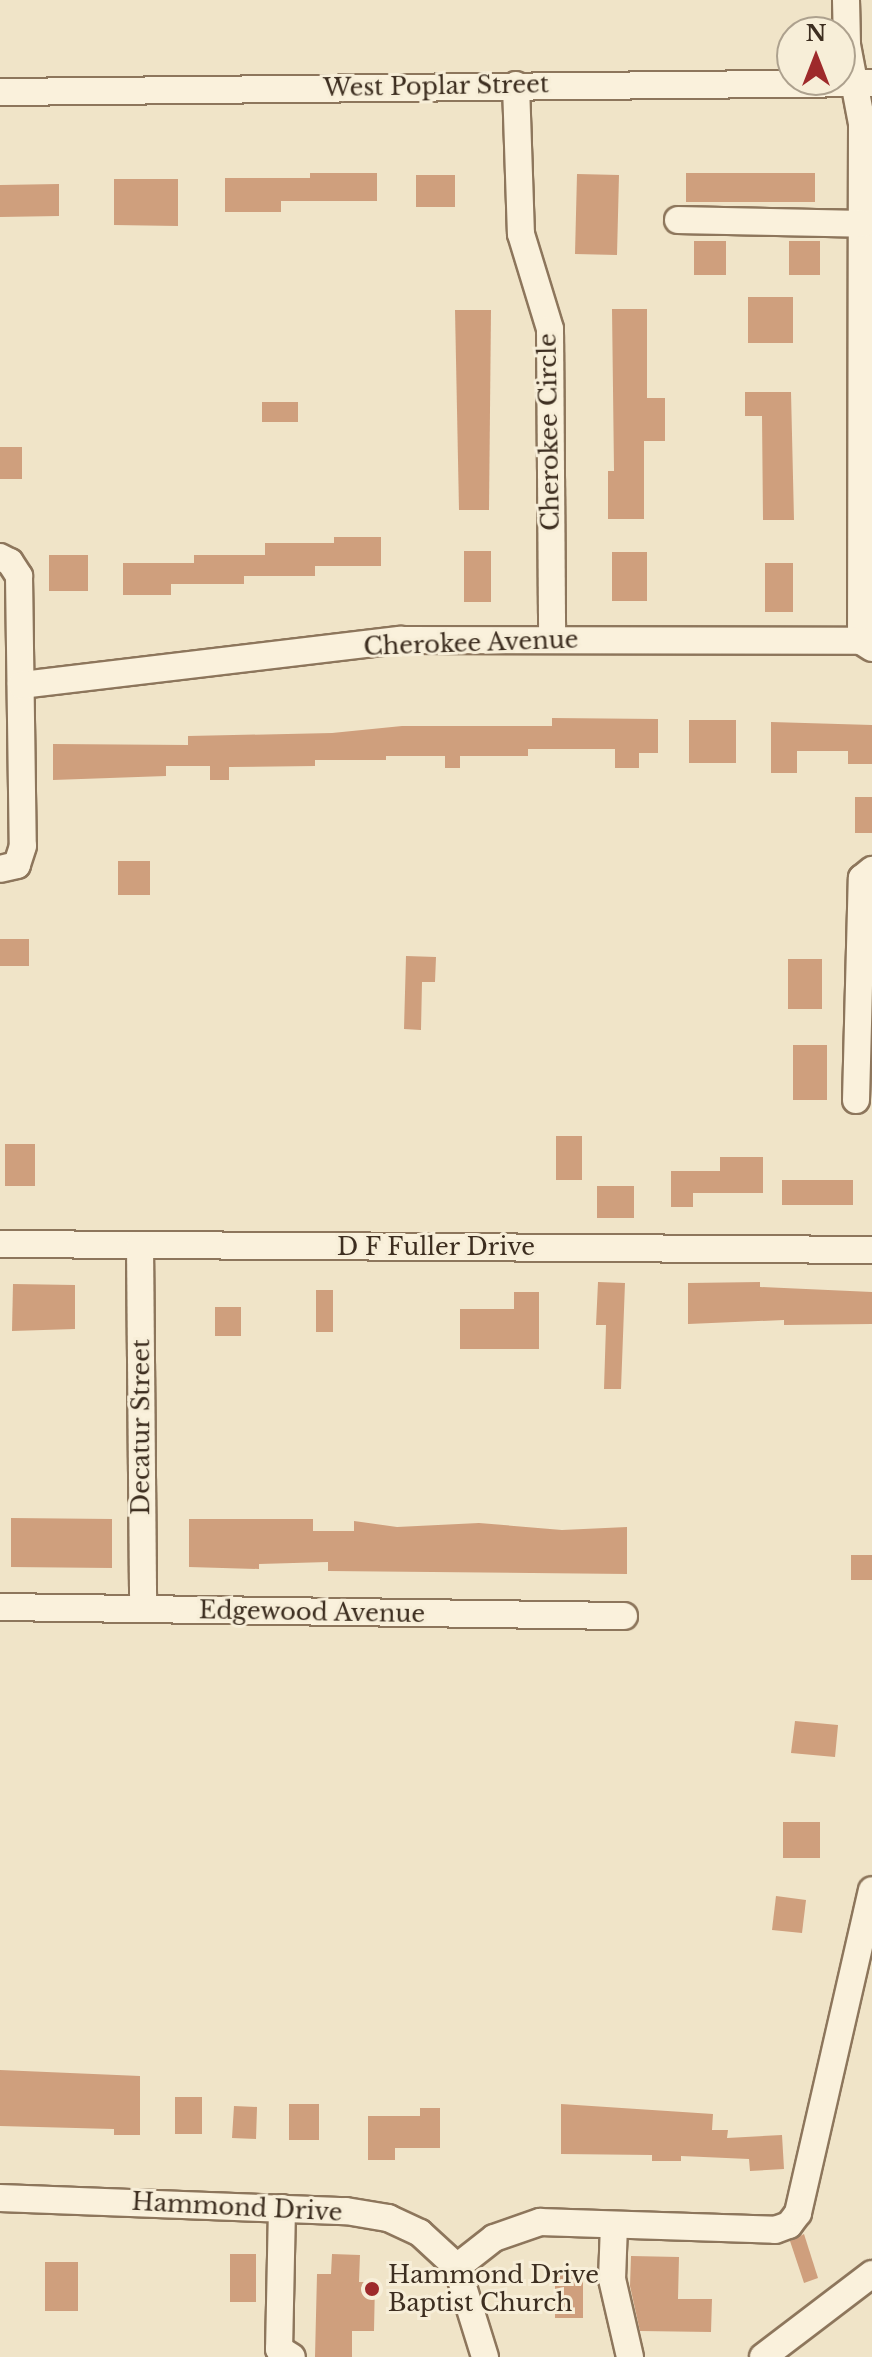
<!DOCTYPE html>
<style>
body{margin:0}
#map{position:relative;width:872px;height:2357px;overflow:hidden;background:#f0e4c8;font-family:"Libre Baskerville",serif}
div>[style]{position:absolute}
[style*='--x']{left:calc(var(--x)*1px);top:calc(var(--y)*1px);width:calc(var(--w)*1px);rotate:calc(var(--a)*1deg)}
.building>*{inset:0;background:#cf9f7d}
.roads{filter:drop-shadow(2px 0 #8d765c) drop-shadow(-2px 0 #8d765c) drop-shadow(0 2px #8d765c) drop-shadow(0 -2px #8d765c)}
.minor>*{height:26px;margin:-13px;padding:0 13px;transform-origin:13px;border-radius:13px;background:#faf1dc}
.dots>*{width:22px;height:22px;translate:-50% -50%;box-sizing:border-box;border:4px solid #f7eed8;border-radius:50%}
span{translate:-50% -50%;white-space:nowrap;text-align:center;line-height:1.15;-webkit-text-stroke:6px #f7eed8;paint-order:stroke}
.street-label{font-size:24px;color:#3d2e20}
.poi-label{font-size:24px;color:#3d2e20}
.left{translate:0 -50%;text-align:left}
.north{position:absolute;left:776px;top:16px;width:80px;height:80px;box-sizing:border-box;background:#f7eed8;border:2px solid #ada18e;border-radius:50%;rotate:0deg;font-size:22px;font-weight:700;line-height:32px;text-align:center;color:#3d2e20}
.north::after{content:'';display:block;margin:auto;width:28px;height:36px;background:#9e2a2b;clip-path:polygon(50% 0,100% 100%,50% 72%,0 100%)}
</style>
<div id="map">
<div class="building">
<i style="clip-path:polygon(310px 173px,377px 173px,377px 201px,281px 201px,281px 212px,225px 212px,225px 178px,310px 178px)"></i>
<i style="clip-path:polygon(686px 173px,815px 173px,815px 202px,686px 202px)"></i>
<i style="clip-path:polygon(577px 174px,619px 175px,617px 255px,575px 254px)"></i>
<i style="clip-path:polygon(416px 175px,455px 175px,455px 207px,416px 207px)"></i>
<i style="clip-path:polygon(114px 179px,178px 179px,178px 226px,114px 225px)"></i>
<i style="clip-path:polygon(59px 184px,59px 216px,0 217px,0 185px)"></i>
<i style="clip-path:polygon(694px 241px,726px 241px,726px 275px,694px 275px)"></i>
<i style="clip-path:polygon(789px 241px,820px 241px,820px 275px,789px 275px)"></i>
<i style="clip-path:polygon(748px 297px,793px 297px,793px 343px,748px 343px)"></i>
<i style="clip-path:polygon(612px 309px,647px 309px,647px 398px,665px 398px,665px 441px,644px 441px,644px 519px,608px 519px,608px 471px,614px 471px)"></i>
<i style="clip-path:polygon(455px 310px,491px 310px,489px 510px,459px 510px)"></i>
<i style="clip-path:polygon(745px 392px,791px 392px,794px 520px,763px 520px,762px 416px,745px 416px)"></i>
<i style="clip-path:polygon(262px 402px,298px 402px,298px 422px,262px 422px)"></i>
<i style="clip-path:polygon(0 447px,22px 447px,22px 479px,0 479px)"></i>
<i style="clip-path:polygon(334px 537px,381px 537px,381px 566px,315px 566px,315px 576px,244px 576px,244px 584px,171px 584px,171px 595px,123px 595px,123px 563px,194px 563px,194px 555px,265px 555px,265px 543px,334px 543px)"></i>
<i style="clip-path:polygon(464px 551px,491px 551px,491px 602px,464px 602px)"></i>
<i style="clip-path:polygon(612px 552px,647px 552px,647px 601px,612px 601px)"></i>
<i style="clip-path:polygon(49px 555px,88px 555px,88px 591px,49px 591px)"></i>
<i style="clip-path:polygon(765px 563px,793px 563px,793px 612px,765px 612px)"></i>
<i style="clip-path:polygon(552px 718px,658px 719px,658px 753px,639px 753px,639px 768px,615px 768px,615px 749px,528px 749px,528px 756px,460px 756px,460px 768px,445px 768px,445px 756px,386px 756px,386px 760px,315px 760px,315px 766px,229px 767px,229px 780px,210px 780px,210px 766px,166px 766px,166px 776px,53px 780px,53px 744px,188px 745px,188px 736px,332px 733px,402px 726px,552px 726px)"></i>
<i style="clip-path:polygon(689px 720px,736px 720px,736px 763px,689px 763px)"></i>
<i style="clip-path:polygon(771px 722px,872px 725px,872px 764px,848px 764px,848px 751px,797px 751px,797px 773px,771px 773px)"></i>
<i style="clip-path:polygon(855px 797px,872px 797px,872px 833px,855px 833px)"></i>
<i style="clip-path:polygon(118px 861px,150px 861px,150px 895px,118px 895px)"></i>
<i style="clip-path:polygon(0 939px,29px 939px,29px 966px,0 966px)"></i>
<i style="clip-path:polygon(406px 956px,436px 957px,435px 982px,422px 982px,421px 1030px,404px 1029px)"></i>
<i style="clip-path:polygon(788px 959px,822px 959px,822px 1009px,788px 1009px)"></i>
<i style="clip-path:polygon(793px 1045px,827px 1045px,827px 1100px,793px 1100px)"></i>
<i style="clip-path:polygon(556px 1136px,582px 1136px,582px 1180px,556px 1180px)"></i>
<i style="clip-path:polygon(5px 1144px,35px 1144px,35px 1186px,5px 1186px)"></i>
<i style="clip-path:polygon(720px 1157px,763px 1157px,763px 1193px,693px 1193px,693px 1207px,671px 1207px,671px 1171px,720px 1171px)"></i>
<i style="clip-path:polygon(782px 1180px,853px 1180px,853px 1205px,782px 1205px)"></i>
<i style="clip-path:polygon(597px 1186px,634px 1186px,634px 1218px,597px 1218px)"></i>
<i style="clip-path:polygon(598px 1282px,625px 1283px,621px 1389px,604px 1389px,606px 1325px,596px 1325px)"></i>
<i style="clip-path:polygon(760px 1282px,760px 1287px,872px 1292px,872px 1324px,784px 1325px,784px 1320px,688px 1324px,688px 1283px)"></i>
<i style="clip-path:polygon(13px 1284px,75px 1285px,75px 1329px,12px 1331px)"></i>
<i style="clip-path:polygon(316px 1290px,333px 1290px,333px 1332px,316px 1332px)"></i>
<i style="clip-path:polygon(514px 1292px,539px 1292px,539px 1349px,460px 1349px,460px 1309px,514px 1309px)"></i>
<i style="clip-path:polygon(215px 1307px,241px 1307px,241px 1336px,215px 1336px)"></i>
<i style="clip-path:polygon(11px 1518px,112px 1519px,112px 1568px,11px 1567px)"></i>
<i style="clip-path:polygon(189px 1519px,313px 1519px,313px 1531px,354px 1531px,354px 1521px,397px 1527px,479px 1523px,562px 1530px,627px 1527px,627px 1574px,328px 1571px,328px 1562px,259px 1564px,259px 1569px,189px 1567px)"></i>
<i style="clip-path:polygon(851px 1555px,872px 1555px,872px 1580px,851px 1580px)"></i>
<i style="clip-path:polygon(795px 1721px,838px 1725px,835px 1757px,791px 1753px)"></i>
<i style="clip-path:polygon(783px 1822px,820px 1822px,820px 1858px,783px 1858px)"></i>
<i style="clip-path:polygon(776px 1896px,806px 1900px,802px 1933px,772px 1930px)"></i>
<i style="clip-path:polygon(0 2070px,140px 2076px,140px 2135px,114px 2135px,114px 2129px,0 2126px)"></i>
<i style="clip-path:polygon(175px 2097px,202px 2097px,202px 2134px,175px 2134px)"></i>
<i style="clip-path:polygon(289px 2104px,319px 2104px,319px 2140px,289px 2140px)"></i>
<i style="clip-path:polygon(561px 2104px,713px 2114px,712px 2130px,728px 2130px,727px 2138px,782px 2135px,784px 2169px,750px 2171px,749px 2159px,681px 2156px,681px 2161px,652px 2161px,652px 2155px,561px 2154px)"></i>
<i style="clip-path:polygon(234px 2106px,257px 2107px,256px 2139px,232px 2138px)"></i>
<i style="clip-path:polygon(420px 2108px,440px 2108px,440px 2148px,395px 2148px,395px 2160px,368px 2160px,368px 2116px,420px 2116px)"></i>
<i style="clip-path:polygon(804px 2234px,818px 2278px,804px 2283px,790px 2241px)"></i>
<i style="clip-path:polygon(230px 2254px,256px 2254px,256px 2302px,230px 2302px)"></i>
<i style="clip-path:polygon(332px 2254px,360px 2255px,359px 2282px,375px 2282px,374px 2331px,352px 2331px,352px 2357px,315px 2357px,317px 2274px,331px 2274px)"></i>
<i style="clip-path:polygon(631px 2256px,679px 2257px,678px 2299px,712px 2299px,711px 2332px,640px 2331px,630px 2286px)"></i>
<i style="clip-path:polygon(45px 2262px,78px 2262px,78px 2311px,45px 2311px)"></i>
<i style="clip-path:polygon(555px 2271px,583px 2271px,583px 2318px,555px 2318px)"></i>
</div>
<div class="roads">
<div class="minor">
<i style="--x:846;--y:0;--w:45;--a:88.7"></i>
<i style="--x:847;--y:45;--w:80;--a:79.2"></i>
<i style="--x:862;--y:124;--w:517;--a:90.11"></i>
<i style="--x:516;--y:85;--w:149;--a:88.1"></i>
<i style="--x:521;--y:234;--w:99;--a:73"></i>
<i style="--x:550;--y:329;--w:311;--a:89.6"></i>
<i style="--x:0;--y:92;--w:872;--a:-0.59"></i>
<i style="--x:678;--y:220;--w:184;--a:1.2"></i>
<i style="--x:0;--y:557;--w:11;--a:27"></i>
<i style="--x:10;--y:562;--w:17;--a:57"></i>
<i style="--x:19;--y:576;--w:270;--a:89.2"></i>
<i style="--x:23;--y:846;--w:20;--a:108"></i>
<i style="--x:17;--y:865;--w:17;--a:167"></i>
<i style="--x:21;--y:685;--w:382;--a:-6.8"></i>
<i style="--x:400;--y:640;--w:461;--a:0.1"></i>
<i style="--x:861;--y:641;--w:13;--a:32"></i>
<i style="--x:856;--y:1100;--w:222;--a:-88.5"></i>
<i style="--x:862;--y:878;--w:13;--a:-39"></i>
<i style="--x:0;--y:1244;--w:872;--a:0.39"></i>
<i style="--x:140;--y:1245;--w:364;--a:89.5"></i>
<i style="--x:0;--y:1607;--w:624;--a:0.83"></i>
<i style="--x:0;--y:2198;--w:346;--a:2.2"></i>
<i style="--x:346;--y:2211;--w:43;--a:9.5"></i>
<i style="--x:388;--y:2218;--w:35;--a:25"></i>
<i style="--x:420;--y:2233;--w:50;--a:42.6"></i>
<i style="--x:457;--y:2267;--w:94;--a:72.7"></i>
<i style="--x:282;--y:2208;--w:141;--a:91.2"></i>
<i style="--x:279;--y:2349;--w:15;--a:32"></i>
<i style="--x:614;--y:2225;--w:54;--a:92.1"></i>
<i style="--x:612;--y:2279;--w:80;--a:77"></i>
<i style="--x:457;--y:2267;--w:47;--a:-38.1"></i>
<i style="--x:494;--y:2238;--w:49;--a:-19.2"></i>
<i style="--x:540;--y:2222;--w:235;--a:1.9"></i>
<i style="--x:775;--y:2230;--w:15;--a:-20"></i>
<i style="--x:789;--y:2225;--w:15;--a:-53"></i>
<i style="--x:798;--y:2213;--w:331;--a:-77.1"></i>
<i style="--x:763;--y:2357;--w:137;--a:-37.3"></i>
</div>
</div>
<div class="dots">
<i style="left:372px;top:2289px;background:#9e2a2b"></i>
</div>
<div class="street-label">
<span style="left:436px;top:86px;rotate:-1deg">West Poplar Street</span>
<span style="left:549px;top:432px;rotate:-91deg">Cherokee Circle</span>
<span style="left:471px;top:643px;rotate:-2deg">Cherokee Avenue</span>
<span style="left:436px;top:1247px">D F Fuller Drive</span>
<span style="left:141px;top:1427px;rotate:-90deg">Decatur Street</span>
<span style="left:312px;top:1612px;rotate:1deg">Edgewood Avenue</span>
<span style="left:237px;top:2207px;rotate:3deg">Hammond Drive</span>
</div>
<div class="poi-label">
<span class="left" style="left:388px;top:2289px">Hammond Drive<br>Baptist Church</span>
</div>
<div class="north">N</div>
</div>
